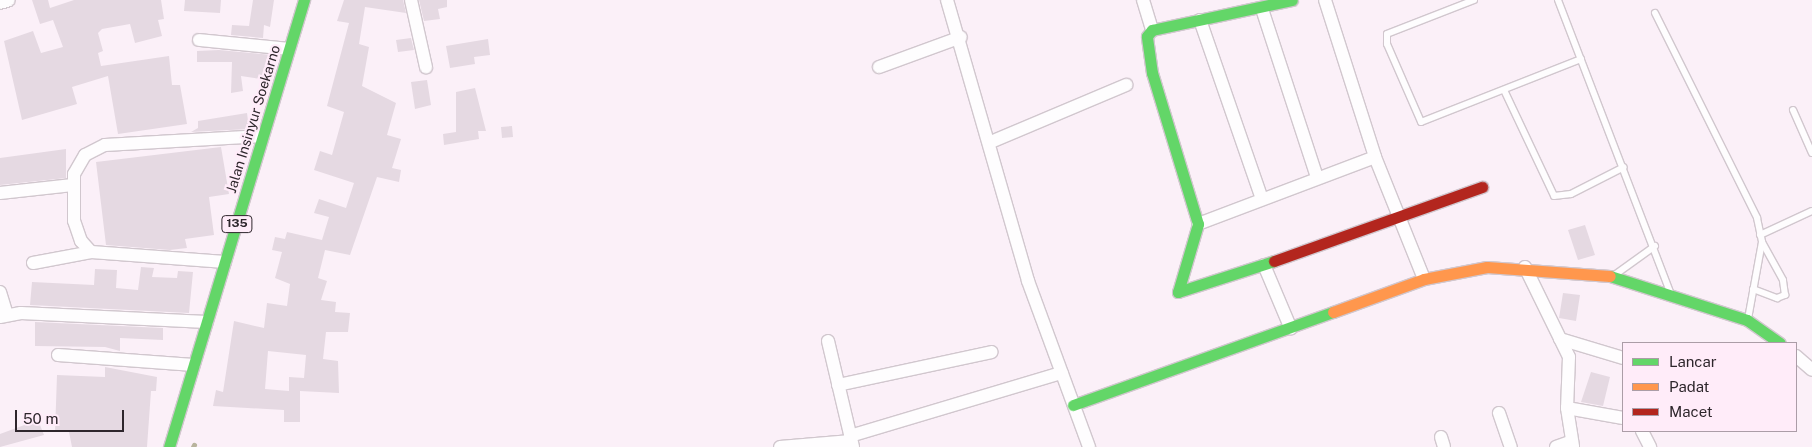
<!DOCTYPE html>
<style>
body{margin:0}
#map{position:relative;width:1812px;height:447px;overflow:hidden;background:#fbf0f8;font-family:"Public Sans",sans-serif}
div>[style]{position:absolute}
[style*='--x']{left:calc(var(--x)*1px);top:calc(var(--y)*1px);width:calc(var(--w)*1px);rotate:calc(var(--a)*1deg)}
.stream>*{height:4.5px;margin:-2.25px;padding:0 2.25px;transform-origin:2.25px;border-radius:2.25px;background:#b8b49d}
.building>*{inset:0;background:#e5d9e2}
.roads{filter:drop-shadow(1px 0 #d1c7ce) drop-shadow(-1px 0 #d1c7ce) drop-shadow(0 1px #d1c7ce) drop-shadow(0 -1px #d1c7ce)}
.lane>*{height:6px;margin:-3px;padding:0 3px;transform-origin:3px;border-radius:3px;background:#fefdfe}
.street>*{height:12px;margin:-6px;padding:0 6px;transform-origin:6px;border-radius:6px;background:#fefdfe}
.fast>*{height:11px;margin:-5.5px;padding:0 5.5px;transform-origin:5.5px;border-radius:5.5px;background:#63d668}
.slow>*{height:11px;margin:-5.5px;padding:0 5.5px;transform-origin:5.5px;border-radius:5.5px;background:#ff974d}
.jam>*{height:11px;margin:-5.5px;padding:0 5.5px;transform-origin:5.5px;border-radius:5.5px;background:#b3261e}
span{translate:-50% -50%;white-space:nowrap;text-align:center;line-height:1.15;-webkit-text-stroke:4.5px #ffecf9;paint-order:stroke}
.shield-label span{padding:1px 4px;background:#ffecf9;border:1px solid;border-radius:4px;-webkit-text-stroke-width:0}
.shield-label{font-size:12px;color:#2e262c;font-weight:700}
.street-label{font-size:14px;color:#2e262c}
.legend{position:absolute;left:1622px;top:342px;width:175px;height:90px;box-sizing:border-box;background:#ffecf9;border:1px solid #ab9da7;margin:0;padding:6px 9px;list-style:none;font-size:15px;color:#2e262c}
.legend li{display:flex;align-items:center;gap:10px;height:25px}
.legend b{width:25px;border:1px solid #ab9da7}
.scale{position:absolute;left:15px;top:410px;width:109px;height:22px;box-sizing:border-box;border:2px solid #2e262c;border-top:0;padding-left:6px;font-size:15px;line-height:18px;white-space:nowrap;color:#2e262c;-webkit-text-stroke:4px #ffecf9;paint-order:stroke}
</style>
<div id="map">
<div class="stream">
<i style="--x:193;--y:447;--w:2;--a:-63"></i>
</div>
<div class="building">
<i style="clip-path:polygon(32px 0,48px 0,50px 8px,74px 0,161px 0,164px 19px,158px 20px,162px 36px,135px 43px,130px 24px,102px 29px,98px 33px,103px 51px,98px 53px,101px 66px,169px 56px,172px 85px,180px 85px,187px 124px,118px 134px,108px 76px,72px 87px,77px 104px,22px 120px,4px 41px,33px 31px,41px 53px,63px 47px,53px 20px,40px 24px)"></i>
<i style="clip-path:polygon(185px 0,221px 0,220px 13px,184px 11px)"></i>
<i style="clip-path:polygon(253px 0,274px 0,270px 27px,264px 25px,263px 38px,231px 35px,232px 25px,249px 26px)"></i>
<i style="clip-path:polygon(evenodd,344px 0,403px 0,406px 13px,365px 7px,359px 44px,369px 47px,362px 86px,396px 103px,387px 135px,401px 139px,392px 168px,401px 170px,399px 182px,377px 177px,350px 255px,325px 250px,318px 278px,327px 281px,321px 300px,336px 302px,335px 312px,350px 313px,348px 332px,326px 332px,323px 359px,338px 361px,339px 393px,300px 391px,300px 422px,284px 422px,284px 410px,213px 406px,216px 390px,223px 392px,234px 321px,264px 328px,267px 303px,287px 306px,290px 284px,275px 278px,282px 252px,272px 250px,275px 237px,285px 239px,287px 232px,322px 240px,329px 217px,314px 213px,319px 199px,346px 208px,354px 183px,314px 170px,320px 151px,332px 155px,344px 112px,327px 106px,349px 23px,337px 21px,344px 0,268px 351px,306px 355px,304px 378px,289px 377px,289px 391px,265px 389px,268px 351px)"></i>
<i style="clip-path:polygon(419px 0,447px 0,447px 7px,438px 9px,440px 19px,424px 21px)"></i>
<i style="clip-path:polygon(411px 38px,414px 50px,398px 52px,396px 40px)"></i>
<i style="clip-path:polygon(488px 39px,490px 55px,474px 57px,475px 64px,450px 68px,446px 46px)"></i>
<i style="clip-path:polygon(219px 50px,271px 55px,267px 80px,241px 76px,243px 91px,231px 93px,232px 62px,197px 62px,197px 51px)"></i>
<i style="clip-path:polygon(427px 80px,431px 105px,415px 109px,411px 82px)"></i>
<i style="clip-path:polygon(475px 88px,486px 131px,478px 131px,479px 139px,444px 145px,443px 134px,456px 132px,456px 92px)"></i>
<i style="clip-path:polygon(247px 113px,249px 129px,191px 132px,198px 128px,198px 121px)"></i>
<i style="clip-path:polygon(512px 126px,513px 137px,502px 138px,501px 127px)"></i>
<i style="clip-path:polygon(221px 147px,229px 194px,209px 197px,214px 235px,185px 239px,187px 248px,170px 250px,106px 245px,96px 162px)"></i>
<i style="clip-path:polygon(66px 149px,66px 178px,0 185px,0 158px)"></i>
<i style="clip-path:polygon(1585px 225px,1595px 255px,1578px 260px,1568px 230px)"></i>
<i style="clip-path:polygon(141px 267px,154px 268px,152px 277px,177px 278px,178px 271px,193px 272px,189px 313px,30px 305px,32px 282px,94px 285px,95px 269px,117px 270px,116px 288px,138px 290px)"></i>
<i style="clip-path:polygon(1563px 293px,1580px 295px,1576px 321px,1559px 318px)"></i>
<i style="clip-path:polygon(35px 322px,163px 328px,163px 340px,120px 338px,120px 351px,105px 347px,35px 346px)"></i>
<i style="clip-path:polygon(105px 367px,157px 377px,156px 391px,151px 391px,147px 447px,72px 447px,69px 432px,55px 432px,57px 375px,105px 377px)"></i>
<i style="clip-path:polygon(1591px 372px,1610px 377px,1603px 406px,1581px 402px)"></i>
<i style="clip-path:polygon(38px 420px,44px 435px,0 447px,0 434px)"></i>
</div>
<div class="roads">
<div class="lane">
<i style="--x:1474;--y:0;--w:93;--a:158.7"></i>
<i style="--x:1387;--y:34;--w:10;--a:90"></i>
<i style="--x:1387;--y:44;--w:85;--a:66.4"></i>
<i style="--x:1421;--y:122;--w:172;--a:-21.5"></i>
<i style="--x:1558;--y:0;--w:313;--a:69"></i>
<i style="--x:1655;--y:13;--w:229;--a:63.5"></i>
<i style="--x:1757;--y:218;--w:25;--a:78"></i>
<i style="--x:1762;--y:242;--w:78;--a:100.3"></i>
<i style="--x:1504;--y:90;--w:117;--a:64.7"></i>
<i style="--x:1554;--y:196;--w:17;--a:-7"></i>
<i style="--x:1571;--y:194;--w:59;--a:-27"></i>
<i style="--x:1793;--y:110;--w:47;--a:66.2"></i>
<i style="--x:1760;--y:235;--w:57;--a:-24.8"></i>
<i style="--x:1616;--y:274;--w:48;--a:-35.7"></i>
<i style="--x:1753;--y:289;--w:26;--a:21"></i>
<i style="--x:1777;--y:298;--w:9;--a:-21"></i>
<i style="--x:1785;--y:295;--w:15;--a:-98"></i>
<i style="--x:1783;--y:280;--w:43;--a:-118.9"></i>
</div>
<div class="street">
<i style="--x:411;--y:0;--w:69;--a:77.4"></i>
<i style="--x:947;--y:0;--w:292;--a:73.9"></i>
<i style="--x:1028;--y:281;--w:177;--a:69.8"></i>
<i style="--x:1143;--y:0;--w:31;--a:73"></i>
<i style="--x:1325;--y:0;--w:165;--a:72.3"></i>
<i style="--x:1375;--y:157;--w:131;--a:68.1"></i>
<i style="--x:0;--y:3;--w:9;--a:-18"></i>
<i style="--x:1262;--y:9;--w:177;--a:71.9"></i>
<i style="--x:1200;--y:20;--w:189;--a:70.9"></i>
<i style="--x:199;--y:40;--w:90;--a:5.7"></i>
<i style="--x:879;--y:67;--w:87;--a:-20.1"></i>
<i style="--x:991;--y:142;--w:147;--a:-22.9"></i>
<i style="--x:0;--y:193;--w:73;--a:-6.3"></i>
<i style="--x:1198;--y:224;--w:189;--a:-20.7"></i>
<i style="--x:225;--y:262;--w:134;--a:-175.7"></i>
<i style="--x:91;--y:252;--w:15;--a:-132"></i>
<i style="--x:81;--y:241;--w:21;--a:-109"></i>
<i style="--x:74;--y:221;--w:47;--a:-90"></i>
<i style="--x:74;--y:174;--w:22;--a:-60"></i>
<i style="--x:85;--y:155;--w:22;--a:-27"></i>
<i style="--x:105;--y:145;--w:158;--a:-3.3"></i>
<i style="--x:33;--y:263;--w:59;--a:-10.7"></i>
<i style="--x:1264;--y:265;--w:69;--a:67.1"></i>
<i style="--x:1525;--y:267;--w:100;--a:63.9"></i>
<i style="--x:1569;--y:357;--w:51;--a:92.2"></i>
<i style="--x:1567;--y:408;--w:39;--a:81"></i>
<i style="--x:0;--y:292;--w:24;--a:73"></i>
<i style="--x:0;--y:317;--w:21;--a:-11"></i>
<i style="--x:21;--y:313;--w:186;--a:2.8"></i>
<i style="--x:1560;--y:339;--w:66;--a:16.8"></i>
<i style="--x:828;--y:341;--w:109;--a:76.7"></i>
<i style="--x:58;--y:355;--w:136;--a:4.2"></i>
<i style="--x:1796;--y:356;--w:21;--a:41"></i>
<i style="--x:838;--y:385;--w:157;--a:-12.1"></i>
<i style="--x:1567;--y:408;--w:57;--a:10.1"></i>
<i style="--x:1499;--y:413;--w:36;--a:71"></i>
<i style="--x:1642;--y:431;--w:18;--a:63"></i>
<i style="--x:850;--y:436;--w:221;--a:-16.6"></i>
<i style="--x:1441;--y:437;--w:10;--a:73"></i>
<i style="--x:780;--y:447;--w:71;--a:-4.8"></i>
<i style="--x:1556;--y:447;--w:15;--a:-20"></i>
</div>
<div class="fast">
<i style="--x:1274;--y:261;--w:101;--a:162.1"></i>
<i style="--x:1178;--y:292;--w:71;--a:-73.6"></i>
<i style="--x:1198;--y:224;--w:158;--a:-106.9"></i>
<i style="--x:1152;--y:73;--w:37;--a:-98"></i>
<i style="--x:1147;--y:36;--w:8;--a:-50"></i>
<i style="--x:1152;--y:30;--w:143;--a:-12.1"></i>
<i style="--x:1610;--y:276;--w:144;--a:17.8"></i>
<i style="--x:1747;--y:320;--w:40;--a:34.9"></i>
<i style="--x:1073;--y:405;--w:276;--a:-19.7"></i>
<i style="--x:169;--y:447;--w:467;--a:-73.2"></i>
</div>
<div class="slow">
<i style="--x:1333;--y:312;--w:97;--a:-19.9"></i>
<i style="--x:1424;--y:279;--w:64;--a:-10.8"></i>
<i style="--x:1487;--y:267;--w:123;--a:4.2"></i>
</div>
<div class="jam">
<i style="--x:1274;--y:261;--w:221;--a:-19.6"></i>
</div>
</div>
<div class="shield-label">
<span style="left:237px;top:224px">135</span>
</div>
<div class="street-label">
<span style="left:253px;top:119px;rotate:-73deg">Jalan Insinyur Soekarno</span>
</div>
<ul class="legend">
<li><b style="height:6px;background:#63d668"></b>Lancar</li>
<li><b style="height:6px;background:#ff974d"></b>Padat</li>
<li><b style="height:6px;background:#b3261e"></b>Macet</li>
</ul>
<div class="scale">50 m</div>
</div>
